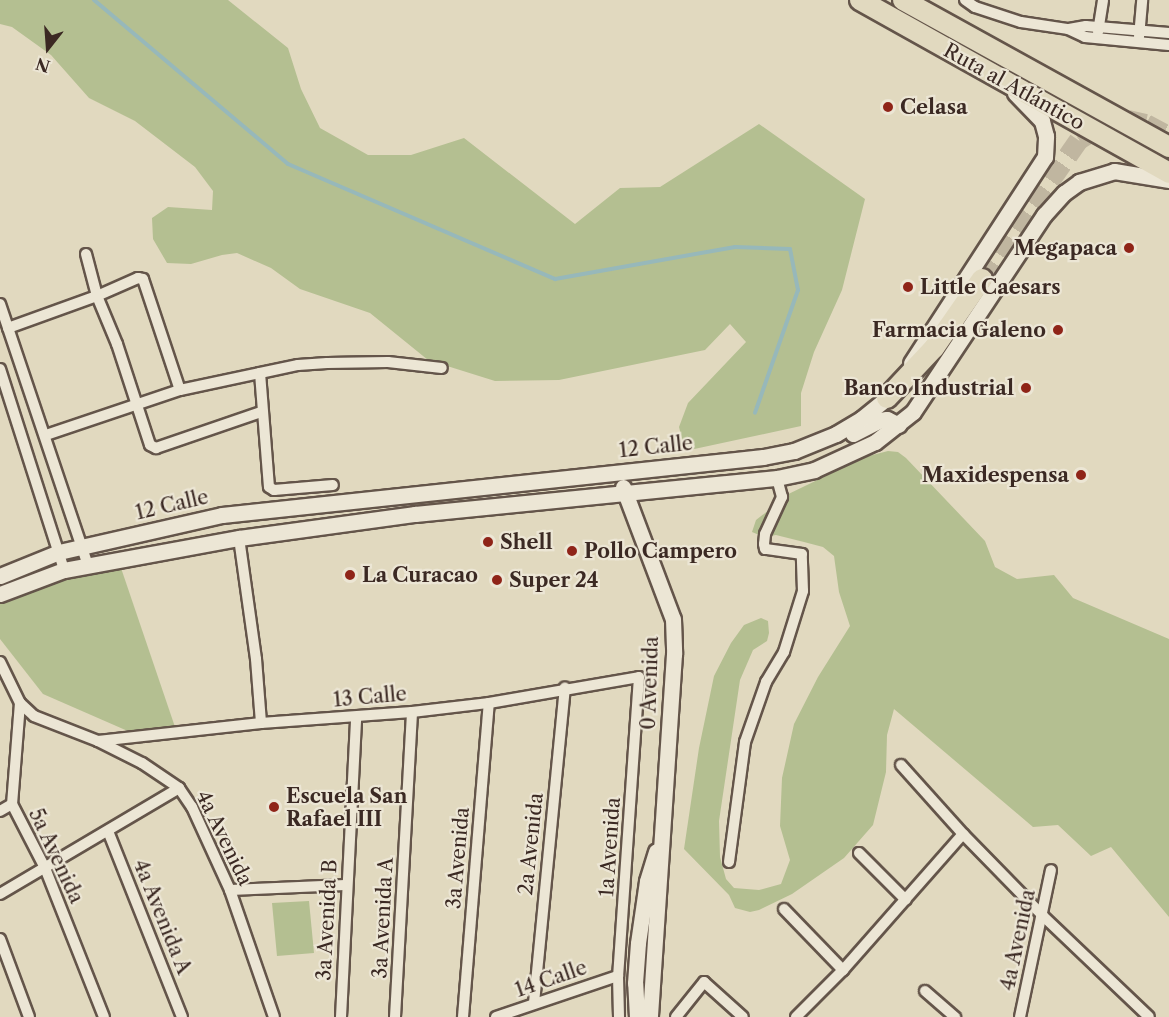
<!DOCTYPE html>
<meta charset="utf-8">
<style>
body{margin:0}
#map{position:relative;width:1169px;height:1017px;overflow:hidden;background:#e1d9bf;font-family:"Libre Caslon Text",serif}
div>[style]{position:absolute}
[style*='--x']{left:calc(var(--x)*1px);top:calc(var(--y)*1px);width:calc(var(--w)*1px);rotate:calc(var(--a)*1deg)}
.green>*{inset:0;background:#b4bf91}
.stream>*{height:4px;margin:-2px;padding:0 2px;transform-origin:2px;border-radius:2px;background:#97b8ba}
.highway-tunnel>*{height:20px;margin-top:-10px;transform-origin:0;background:repeating-linear-gradient(90deg,#c0b6a0 0 20px,transparent 0 30px)}
.roads{filter:drop-shadow(2px 0 #64554a) drop-shadow(-2px 0 #64554a) drop-shadow(0 2px #64554a) drop-shadow(0 -2px #64554a)}
.street>*{height:10px;margin:-5px;padding:0 5px;transform-origin:5px;border-radius:5px;background:#ece6d5}
.secondary>*{height:15px;margin:-7.5px;padding:0 7.5px;transform-origin:7.5px;border-radius:7.5px;background:#ece6d5}
.highway>*{height:20px;margin:-10px;padding:0 10px;transform-origin:10px;border-radius:10px;background:#e1d9bf}
.dots>*{width:16px;height:16px;translate:-50% -50%;box-sizing:border-box;border:3px solid #ece6d5;border-radius:50%}
span{translate:-50% -50%;white-space:nowrap;text-align:center;line-height:1.15;-webkit-text-stroke:4.5px #ece6d5;paint-order:stroke}
.street-label{font-size:20px;color:#3b2923}
.poi-label{font-size:20px;color:#3b2923;font-weight:700}
.left{translate:0 -50%;text-align:left}
.right{translate:-100% -50%;text-align:right}
.north{position:absolute;left:18px;top:18px;width:60px;height:60px;-webkit-text-stroke:4px #ece6d5;paint-order:stroke;rotate:197deg;font-size:16px;font-weight:700;line-height:24px;text-align:center;color:#3b2923}
.north::after{content:'';display:block;margin:auto;width:21px;height:27px;background:#3b2923;clip-path:polygon(50% 0,100% 100%,50% 72%,0 100%)}
</style>
<div id="map">
<div class="green">
<i style="clip-path:polygon(0 0,228px 0,288px 48px,301px 89px,320px 128px,368px 155px,411px 155px,464px 138px,575px 224px,620px 188px,660px 187px,759px 124px,865px 199px,842px 290px,814px 352px,801px 393px,801px 426px,685px 451px,679px 427px,688px 403px,746px 342px,730px 324px,705px 350px,559px 380px,495px 381px,428px 360px,370px 313px,300px 289px,271px 268px,237px 253px,222px 255px,191px 264px,167px 263px,153px 239px,152px 218px,168px 207px,212px 210px,213px 191px,195px 167px,135px 121px,89px 98px,51px 55px,12px 27px,0 24px)"></i>
<i style="clip-path:polygon(888px 451px,898px 452px,906px 458px,985px 541px,995px 567px,1017px 579px,1054px 575px,1073px 598px,1169px 639px,1169px 917px,1111px 847px,1091px 856px,1058px 825px,1033px 827px,894px 709px,887px 735px,886px 772px,873px 825px,844px 858px,792px 894px,759px 910px,750px 912px,735px 908px,729px 895px,684px 849px,699px 748px,714px 676px,731px 643px,744px 625px,761px 618px,768px 621px,769px 633px,767px 641px,753px 650px,740px 680px,719px 821px,720px 857px,726px 879px,734px 888px,759px 890px,781px 884px,790px 860px,780px 826px,782px 778px,794px 724px,818px 677px,850px 626px,839px 592px,834px 556px,823px 547px,804px 542px,776px 535px,764px 537px,752px 532px,756px 520px,769px 510px,776px 500px,865px 457px)"></i>
<i style="clip-path:polygon(121px 568px,175px 727px,130px 732px,43px 694px,0 639px,0 602px,54px 580px)"></i>
<i style="clip-path:polygon(309px 901px,314px 953px,277px 956px,272px 903px)"></i>
</div>
<div class="stream">
<i style="--x:94;--y:0;--w:254;--a:40.2"></i>
<i style="--x:288;--y:164;--w:291;--a:23.3"></i>
<i style="--x:555;--y:279;--w:183;--a:-10.1"></i>
<i style="--x:735;--y:247;--w:55;--a:2.1"></i>
<i style="--x:790;--y:249;--w:42;--a:79"></i>
<i style="--x:798;--y:290;--w:130;--a:109.3"></i>
</div>
<div class="highway-tunnel">
<i style="--x:982;--y:279;--w:169;--a:-55.1"></i>
<i style="--x:1079;--y:140;--w:31;--a:-32"></i>
<i style="--x:1105;--y:124;--w:23;--a:-10"></i>
<i style="--x:1128;--y:120;--w:18;--a:13"></i>
<i style="--x:1146;--y:124;--w:26;--a:28"></i>
</div>
<div class="roads">
<div class="street">
<i style="--x:965;--y:0;--w:12;--a:35"></i>
<i style="--x:975;--y:7;--w:48;--a:18.1"></i>
<i style="--x:1021;--y:22;--w:48;--a:8.5"></i>
<i style="--x:1068;--y:29;--w:19;--a:25"></i>
<i style="--x:1085;--y:37;--w:84;--a:5.4"></i>
<i style="--x:1069;--y:29;--w:17;--a:-10"></i>
<i style="--x:1086;--y:26;--w:83;--a:4.8"></i>
<i style="--x:1098;--y:32;--w:32;--a:-81"></i>
<i style="--x:1139;--y:37;--w:37;--a:-85"></i>
<i style="--x:86;--y:254;--w:43;--a:75.3"></i>
<i style="--x:97;--y:296;--w:52;--a:67.4"></i>
<i style="--x:117;--y:344;--w:106;--a:71.9"></i>
<i style="--x:150;--y:445;--w:7;--a:27"></i>
<i style="--x:156;--y:448;--w:111;--a:-18.9"></i>
<i style="--x:0;--y:304;--w:275;--a:71.4"></i>
<i style="--x:8;--y:328;--w:95;--a:-19.8"></i>
<i style="--x:97;--y:296;--w:45;--a:-23.7"></i>
<i style="--x:138;--y:278;--w:5;--a:11"></i>
<i style="--x:143;--y:279;--w:117;--a:71.6"></i>
<i style="--x:0;--y:369;--w:211;--a:72.3"></i>
<i style="--x:260;--y:373;--w:39;--a:-12"></i>
<i style="--x:298;--y:365;--w:29;--a:-4"></i>
<i style="--x:327;--y:363;--w:61;--a:-0.9"></i>
<i style="--x:388;--y:362;--w:54;--a:6.3"></i>
<i style="--x:46;--y:435;--w:141;--a:-18.6"></i>
<i style="--x:180;--y:390;--w:82;--a:-12"></i>
<i style="--x:260;--y:373;--w:114;--a:85.5"></i>
<i style="--x:269;--y:487;--w:6;--a:31"></i>
<i style="--x:274;--y:490;--w:59;--a:-4.8"></i>
<i style="--x:239;--y:538;--w:122;--a:82"></i>
<i style="--x:256;--y:659;--w:64;--a:85.5"></i>
<i style="--x:0;--y:662;--w:46;--a:64"></i>
<i style="--x:20;--y:703;--w:19;--a:43"></i>
<i style="--x:34;--y:716;--w:69;--a:21.3"></i>
<i style="--x:98;--y:741;--w:49;--a:26.6"></i>
<i style="--x:142;--y:763;--w:45;--a:34"></i>
<i style="--x:179;--y:788;--w:23;--a:56"></i>
<i style="--x:192;--y:807;--w:91;--a:65.4"></i>
<i style="--x:230;--y:890;--w:134;--a:70.9"></i>
<i style="--x:20;--y:703;--w:101;--a:94.5"></i>
<i style="--x:12;--y:804;--w:72;--a:62.7"></i>
<i style="--x:45;--y:868;--w:160;--a:68.4"></i>
<i style="--x:98;--y:741;--w:164;--a:-6.3"></i>
<i style="--x:261;--y:723;--w:151;--a:-4.2"></i>
<i style="--x:412;--y:712;--w:78;--a:-6.7"></i>
<i style="--x:489;--y:703;--w:152;--a:-9.8"></i>
<i style="--x:639;--y:677;--w:300;--a:94"></i>
<i style="--x:618;--y:976;--w:41;--a:88.6"></i>
<i style="--x:901;--y:765;--w:93;--a:48.1"></i>
<i style="--x:963;--y:834;--w:115;--a:45.7"></i>
<i style="--x:1043;--y:916;--w:146;--a:43.6"></i>
<i style="--x:0;--y:811;--w:14;--a:-30"></i>
<i style="--x:108;--y:831;--w:200;--a:68.3"></i>
<i style="--x:859;--y:853;--w:66;--a:45"></i>
<i style="--x:729;--y:862;--w:121;--a:-82.4"></i>
<i style="--x:745;--y:742;--w:64;--a:-70.7"></i>
<i style="--x:766;--y:682;--w:35;--a:-59"></i>
<i style="--x:784;--y:652;--w:64;--a:-72.7"></i>
<i style="--x:803;--y:591;--w:37;--a:-92"></i>
<i style="--x:802;--y:554;--w:37;--a:-172"></i>
<i style="--x:765;--y:549;--w:5;--a:-101"></i>
<i style="--x:764;--y:544;--w:10;--a:-84"></i>
<i style="--x:765;--y:534;--w:41;--a:-65.3"></i>
<i style="--x:782;--y:497;--w:20;--a:-105"></i>
<i style="--x:230;--y:890;--w:116;--a:-2.5"></i>
<i style="--x:0;--y:894;--w:208;--a:-30.6"></i>
<i style="--x:784;--y:909;--w:85;--a:46"></i>
<i style="--x:0;--y:939;--w:83;--a:69.6"></i>
<i style="--x:925;--y:991;--w:40;--a:41"></i>
<i style="--x:534;--y:1003;--w:317;--a:-84.4"></i>
<i style="--x:341;--y:1017;--w:300;--a:-87.1"></i>
<i style="--x:395;--y:1017;--w:305;--a:-86.8"></i>
<i style="--x:463;--y:1017;--w:315;--a:-85.3"></i>
<i style="--x:496;--y:1017;--w:129;--a:-18.6"></i>
<i style="--x:676;--y:1017;--w:45;--a:-51.3"></i>
<i style="--x:704;--y:982;--w:52;--a:41.9"></i>
<i style="--x:796;--y:1017;--w:66;--a:-45"></i>
<i style="--x:843;--y:970;--w:181;--a:-48.6"></i>
<i style="--x:1020;--y:1017;--w:150;--a:-78.1"></i>
</div>
<div class="secondary">
<i style="--x:911;--y:363;--w:246;--a:-57"></i>
<i style="--x:1045;--y:157;--w:21;--a:-87"></i>
<i style="--x:1046;--y:136;--w:16;--a:-105"></i>
<i style="--x:1042;--y:121;--w:39;--a:-134"></i>
<i style="--x:853;--y:434;--w:30;--a:-27"></i>
<i style="--x:880;--y:420;--w:7;--a:-8"></i>
<i style="--x:887;--y:419;--w:13;--a:27"></i>
<i style="--x:623;--y:487;--w:141;--a:69.3"></i>
<i style="--x:673;--y:619;--w:35;--a:88"></i>
<i style="--x:674;--y:654;--w:364;--a:93.8"></i>
<i style="--x:0;--y:576;--w:64;--a:-22.1"></i>
<i style="--x:59;--y:552;--w:167;--a:-12.8"></i>
<i style="--x:222;--y:515;--w:544;--a:-6.12"></i>
<i style="--x:763;--y:457;--w:32;--a:-11"></i>
<i style="--x:794;--y:451;--w:45;--a:-22"></i>
<i style="--x:836;--y:434;--w:29;--a:-31"></i>
<i style="--x:861;--y:419;--w:33;--a:-39"></i>
<i style="--x:887;--y:398;--w:9;--a:-58"></i>
<i style="--x:0;--y:594;--w:68;--a:-20.6"></i>
<i style="--x:64;--y:570;--w:178;--a:-10.4"></i>
<i style="--x:239;--y:538;--w:178;--a:-7.8"></i>
<i style="--x:415;--y:514;--w:364;--a:-5.7"></i>
<i style="--x:777;--y:478;--w:38;--a:-12"></i>
<i style="--x:814;--y:470;--w:67;--a:-24.7"></i>
<i style="--x:875;--y:442;--w:48;--a:-38.3"></i>
<i style="--x:913;--y:412;--w:237;--a:-56.4"></i>
<i style="--x:1044;--y:215;--w:30;--a:-48"></i>
<i style="--x:1064;--y:193;--w:19;--a:-36"></i>
<i style="--x:1079;--y:182;--w:37;--a:-17"></i>
<i style="--x:1114;--y:171;--w:56;--a:9.3"></i>
<i style="--x:637;--y:1017;--w:34;--a:-93"></i>
<i style="--x:635;--y:983;--w:40;--a:-85.7"></i>
<i style="--x:638;--y:943;--w:63;--a:-81.7"></i>
<i style="--x:647;--y:881;--w:31;--a:-73"></i>
</div>
<div class="highway">
<i style="--x:860;--y:0;--w:354;--a:29.2"></i>
<i style="--x:903;--y:0;--w:304;--a:28.9"></i>
<i style="--x:887;--y:398;--w:69;--a:-46.8"></i>
<i style="--x:934;--y:348;--w:84;--a:-55.2"></i>
</div>
</div>
<div class="dots">
<i style="left:888px;top:107px;background:#8f2418"></i>
<i style="left:1129px;top:248px;background:#8f2418"></i>
<i style="left:908px;top:287px;background:#8f2418"></i>
<i style="left:1058px;top:330px;background:#8f2418"></i>
<i style="left:1026px;top:388px;background:#8f2418"></i>
<i style="left:1081px;top:475px;background:#8f2418"></i>
<i style="left:488px;top:542px;background:#8f2418"></i>
<i style="left:572px;top:551px;background:#8f2418"></i>
<i style="left:350px;top:575px;background:#8f2418"></i>
<i style="left:497px;top:580px;background:#8f2418"></i>
<i style="left:274px;top:807px;background:#8f2418"></i>
</div>
<div class="street-label">
<span style="left:1014px;top:87px;rotate:29deg">Ruta al Atlántico</span>
<span style="left:656px;top:447px;rotate:-6deg">12 Calle</span>
<span style="left:172px;top:505px;rotate:-13deg">12 Calle</span>
<span style="left:650px;top:683px;rotate:-88deg">0 Avenida</span>
<span style="left:370px;top:697px;rotate:-5deg">13 Calle</span>
<span style="left:224px;top:838px;rotate:64deg">4a Avenida</span>
<span style="left:531px;top:844px;rotate:-84deg">2a Avenida</span>
<span style="left:610px;top:847px;rotate:-86deg">1a Avenida</span>
<span style="left:56px;top:856px;rotate:65deg">5a Avenida</span>
<span style="left:458px;top:858px;rotate:-85deg">3a Avenida</span>
<span style="left:162px;top:917px;rotate:68deg">4a Avenida A</span>
<span style="left:383px;top:918px;rotate:-87deg">3a Avenida A</span>
<span style="left:327px;top:920px;rotate:-87deg">3a Avenida B</span>
<span style="left:1018px;top:940px;rotate:-78deg">4a Avenida</span>
<span style="left:551px;top:979px;rotate:-19deg">14 Calle</span>
</div>
<div class="poi-label">
<span class="left" style="left:900px;top:107px">Celasa</span>
<span class="right" style="left:1117px;top:248px">Megapaca</span>
<span class="left" style="left:920px;top:287px">Little Caesars</span>
<span class="right" style="left:1046px;top:330px">Farmacia Galeno</span>
<span class="right" style="left:1014px;top:388px">Banco Industrial</span>
<span class="right" style="left:1069px;top:475px">Maxidespensa</span>
<span class="left" style="left:500px;top:542px">Shell</span>
<span class="left" style="left:584px;top:551px">Pollo Campero</span>
<span class="left" style="left:362px;top:575px">La Curacao</span>
<span class="left" style="left:509px;top:580px">Super 24</span>
<span class="left" style="left:286px;top:808px">Escuela San<br>Rafael III</span>
</div>
<div class="north">N</div>
</div>
